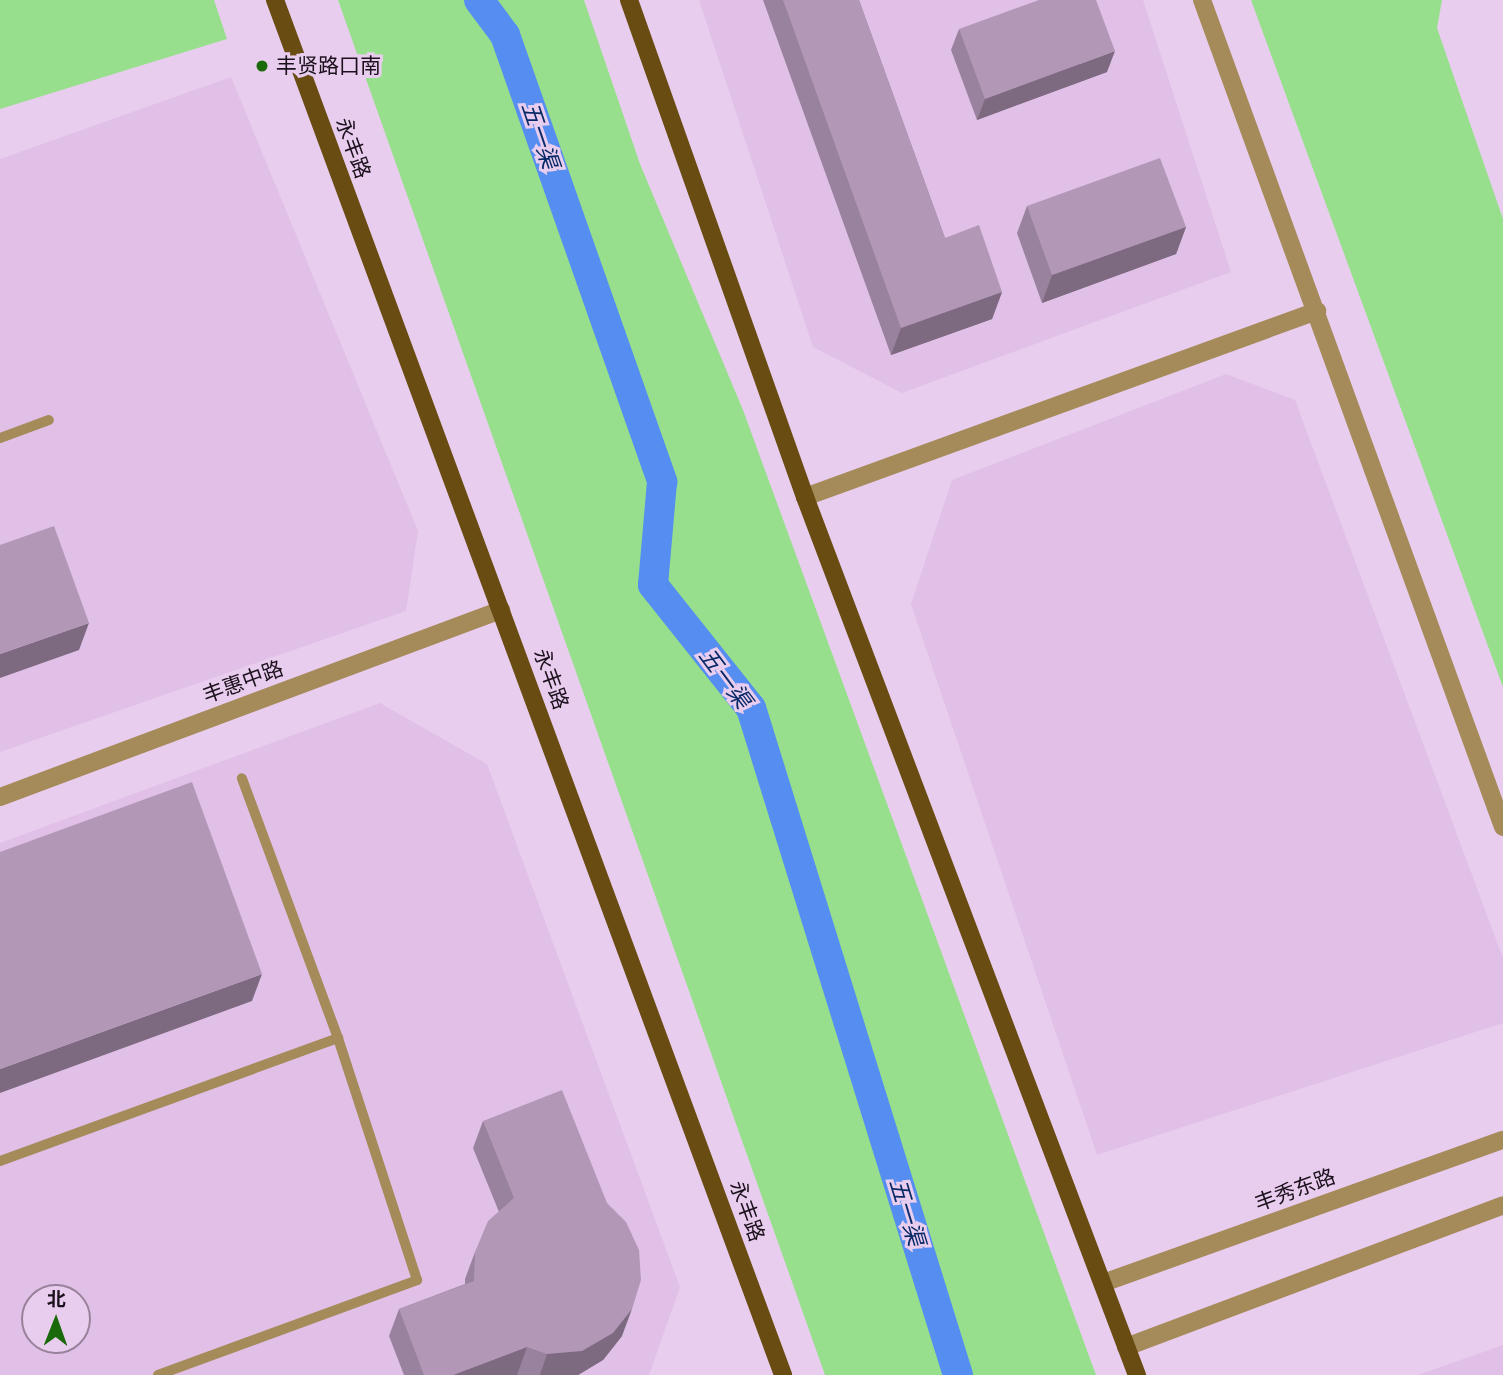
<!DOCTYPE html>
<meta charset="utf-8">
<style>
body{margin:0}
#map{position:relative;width:1503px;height:1375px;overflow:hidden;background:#e9cdee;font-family:Figtree,"Noto Sans SC",sans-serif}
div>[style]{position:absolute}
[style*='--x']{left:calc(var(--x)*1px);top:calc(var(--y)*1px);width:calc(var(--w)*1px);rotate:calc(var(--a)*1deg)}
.built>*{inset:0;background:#e1c0e7}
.green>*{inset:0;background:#97df8c}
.canal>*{height:30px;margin:-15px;padding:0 15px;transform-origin:15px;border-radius:15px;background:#558df1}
.service>*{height:10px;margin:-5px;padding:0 5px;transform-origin:5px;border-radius:5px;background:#a58a5a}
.minor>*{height:18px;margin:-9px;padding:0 9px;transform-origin:9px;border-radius:9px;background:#a58a5a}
.tertiary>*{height:18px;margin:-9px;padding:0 9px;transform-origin:9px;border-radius:9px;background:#a58a5a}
.primary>*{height:18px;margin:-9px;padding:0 9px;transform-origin:9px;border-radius:9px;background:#694c11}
.wall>*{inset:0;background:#99829d}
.shaded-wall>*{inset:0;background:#7d6a80}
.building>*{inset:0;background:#b297b7}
.dots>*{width:19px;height:19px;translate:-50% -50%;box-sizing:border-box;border:4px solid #e9cdee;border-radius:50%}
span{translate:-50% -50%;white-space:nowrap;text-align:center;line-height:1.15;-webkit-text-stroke:6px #e9cdee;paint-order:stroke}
.poi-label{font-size:21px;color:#1b111c}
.left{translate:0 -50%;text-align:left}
.street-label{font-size:21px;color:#1b111c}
.water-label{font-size:23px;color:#072966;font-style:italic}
.north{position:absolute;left:21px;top:1284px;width:70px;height:70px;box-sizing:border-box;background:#e9cdee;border:2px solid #97829a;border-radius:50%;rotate:1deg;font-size:19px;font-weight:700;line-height:28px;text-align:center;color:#1b111c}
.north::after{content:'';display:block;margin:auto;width:24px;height:32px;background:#1a690a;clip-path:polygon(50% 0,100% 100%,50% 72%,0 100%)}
</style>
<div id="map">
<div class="built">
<i style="clip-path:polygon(699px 0,1143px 0,1231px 272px,902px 393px,813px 347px)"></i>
<i style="clip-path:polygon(231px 77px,418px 531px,406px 611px,0 752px,0 159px)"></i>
<i style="clip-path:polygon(1226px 374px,1295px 400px,1503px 958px,1503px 1023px,1097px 1155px,911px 604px,952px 480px)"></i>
<i style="clip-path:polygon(evenodd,380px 703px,487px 764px,680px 1287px,649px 1375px,0 1375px,0 843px,380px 703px,35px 1298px,77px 1298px,77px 1340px,35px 1340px,35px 1298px)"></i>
<i style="clip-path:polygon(1503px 1345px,1503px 1375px,1418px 1375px)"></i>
</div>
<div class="green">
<i style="clip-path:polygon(0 0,214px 0,227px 39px,0 109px)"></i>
<i style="clip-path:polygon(338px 0,584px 0,640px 164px,743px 410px,1096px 1375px,825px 1375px)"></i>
<i style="clip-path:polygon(1251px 0,1442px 0,1437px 28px,1503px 219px,1503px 687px)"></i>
</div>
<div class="canal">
<i style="--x:479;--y:0;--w:44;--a:53.4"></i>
<i style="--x:505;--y:35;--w:474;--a:70.6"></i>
<i style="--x:662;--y:482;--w:103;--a:95"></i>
<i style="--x:653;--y:585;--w:157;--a:51.5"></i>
<i style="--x:751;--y:708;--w:698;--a:72.76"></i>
</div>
<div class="service">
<i style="--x:0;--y:438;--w:52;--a:-20.2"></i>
<i style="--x:0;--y:1161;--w:360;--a:-20"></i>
<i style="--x:158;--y:1375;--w:276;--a:-20.1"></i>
<i style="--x:417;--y:1280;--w:255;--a:-108.1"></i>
<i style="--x:338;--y:1038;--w:277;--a:-110.3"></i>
</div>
<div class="minor">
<i style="--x:1202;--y:0;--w:880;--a:70"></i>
<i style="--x:805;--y:497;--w:545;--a:-19.97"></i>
<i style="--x:0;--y:797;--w:535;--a:-20.47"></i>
</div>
<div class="tertiary">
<i style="--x:1103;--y:1283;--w:425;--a:-19.7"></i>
<i style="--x:1126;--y:1347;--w:403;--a:-20.6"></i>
</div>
<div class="primary">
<i style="--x:275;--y:0;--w:1466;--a:69.72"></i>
<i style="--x:629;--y:0;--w:527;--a:70.5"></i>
<i style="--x:805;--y:497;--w:939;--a:69.29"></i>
</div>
<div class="wall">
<i style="clip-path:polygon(763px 0,859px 0,945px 238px,1002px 292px,992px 319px,891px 355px)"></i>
<i style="clip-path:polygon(959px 29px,1107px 72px,977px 120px,951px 50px)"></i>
<i style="clip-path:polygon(1027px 206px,1186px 227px,1176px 254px,1042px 303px,1017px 233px)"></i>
<i style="clip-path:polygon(483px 1121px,622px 1336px,603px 1360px,578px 1375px,404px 1375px,389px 1336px,399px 1309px,465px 1284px,465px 1279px,475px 1252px,499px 1212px,473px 1148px)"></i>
</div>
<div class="shaded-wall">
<i style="clip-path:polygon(1115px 51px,1107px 72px,977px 120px,985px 99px)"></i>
<i style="clip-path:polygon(1186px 227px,1176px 254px,1042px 303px,1052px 275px)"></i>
<i style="clip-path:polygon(1002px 292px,992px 319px,891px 355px,901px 328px)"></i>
<i style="clip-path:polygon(89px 623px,79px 650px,0 678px,0 654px)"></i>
<i style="clip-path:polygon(262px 974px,252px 1001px,0 1093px,0 1069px)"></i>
<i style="clip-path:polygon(632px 1309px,622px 1336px,603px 1360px,578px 1375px,540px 1375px,547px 1354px)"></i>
<i style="clip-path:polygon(527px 1347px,517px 1375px,453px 1375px)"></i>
</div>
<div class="building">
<i style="clip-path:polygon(783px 0,859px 0,945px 238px,979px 225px,1002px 292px,901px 328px)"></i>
<i style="clip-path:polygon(1039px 0,1096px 0,1115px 51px,985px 99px,959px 29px)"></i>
<i style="clip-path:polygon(1160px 158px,1186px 227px,1052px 275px,1027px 206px)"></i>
<i style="clip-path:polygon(54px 526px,89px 623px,0 654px,0 545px)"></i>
<i style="clip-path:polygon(192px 782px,262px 974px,0 1069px,0 852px)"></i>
<i style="clip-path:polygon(562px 1090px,607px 1203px,626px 1222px,639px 1250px,641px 1280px,632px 1309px,613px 1333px,582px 1351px,547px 1354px,527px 1347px,453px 1375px,424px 1375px,399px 1309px,474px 1281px,475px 1252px,488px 1221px,514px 1198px,483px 1121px)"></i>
</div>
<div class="dots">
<i style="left:262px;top:66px;background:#1a690a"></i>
</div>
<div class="poi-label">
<span class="left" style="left:276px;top:66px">丰贤路口南</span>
</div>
<div class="street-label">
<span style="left:353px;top:148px;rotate:70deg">永丰路</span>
<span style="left:551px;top:679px;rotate:70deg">永丰路</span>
<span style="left:243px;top:682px;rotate:-20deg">丰惠中路</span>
<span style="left:1295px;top:1190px;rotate:-20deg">丰秀东路</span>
<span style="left:747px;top:1211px;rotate:70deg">永丰路</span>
</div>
<div class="water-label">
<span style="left:540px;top:135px;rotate:71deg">五一渠</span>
<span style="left:725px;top:678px;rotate:53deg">五一渠</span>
<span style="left:907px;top:1212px;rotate:73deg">五一渠</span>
</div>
<div class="north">北</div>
</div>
